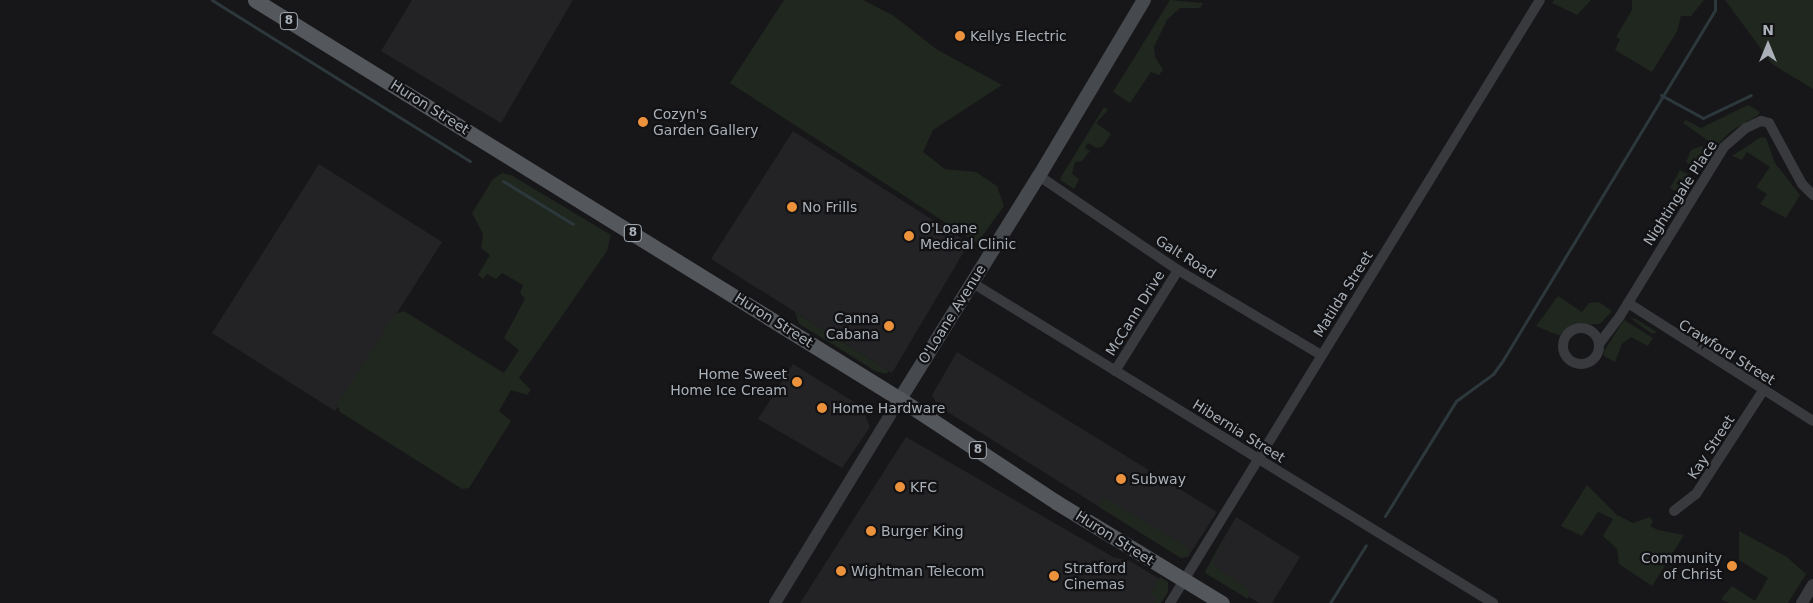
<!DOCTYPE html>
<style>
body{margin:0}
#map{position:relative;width:1813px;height:603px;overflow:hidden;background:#171719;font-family:"DejaVu Sans",sans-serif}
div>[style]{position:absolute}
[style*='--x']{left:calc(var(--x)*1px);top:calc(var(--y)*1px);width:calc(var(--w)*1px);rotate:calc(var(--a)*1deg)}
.built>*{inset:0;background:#232326}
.green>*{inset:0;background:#1f271f}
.stream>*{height:3px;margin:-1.5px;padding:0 1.5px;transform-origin:1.5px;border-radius:1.5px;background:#2d383c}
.minor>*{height:10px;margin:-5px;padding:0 5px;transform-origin:5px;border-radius:5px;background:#383a3e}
.minor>.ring{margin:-5px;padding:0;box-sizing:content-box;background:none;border:10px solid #383a3e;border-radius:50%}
.tertiary>*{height:12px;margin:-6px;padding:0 6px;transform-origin:6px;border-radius:6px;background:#383a3e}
.secondary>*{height:14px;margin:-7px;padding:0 7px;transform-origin:7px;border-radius:7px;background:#46494d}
.primary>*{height:15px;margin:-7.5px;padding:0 7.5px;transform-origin:7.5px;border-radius:7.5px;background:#54575c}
.dots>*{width:14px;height:14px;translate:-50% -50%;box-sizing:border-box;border:2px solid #121214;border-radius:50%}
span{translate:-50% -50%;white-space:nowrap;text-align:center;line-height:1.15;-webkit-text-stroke:4.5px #121214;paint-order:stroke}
.shield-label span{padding:1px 4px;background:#121214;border:1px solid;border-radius:4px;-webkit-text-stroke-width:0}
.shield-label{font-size:12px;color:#a9b0b8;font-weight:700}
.poi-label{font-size:14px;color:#a9b0b8}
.left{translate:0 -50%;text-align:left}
.right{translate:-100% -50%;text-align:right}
.street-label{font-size:14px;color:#a9b0b8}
.north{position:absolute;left:1743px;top:20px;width:50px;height:50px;-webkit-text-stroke:4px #121214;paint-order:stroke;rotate:0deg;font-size:14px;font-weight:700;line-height:20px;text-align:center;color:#a9b0b8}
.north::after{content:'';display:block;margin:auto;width:18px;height:22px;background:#a9b0b8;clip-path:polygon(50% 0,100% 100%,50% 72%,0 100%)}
</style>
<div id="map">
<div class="built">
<i style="clip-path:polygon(412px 0,573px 0,501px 123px,381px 51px)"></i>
<i style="clip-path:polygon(793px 131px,969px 243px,892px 373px,711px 259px)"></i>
<i style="clip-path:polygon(319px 164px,442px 242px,335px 411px,212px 333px)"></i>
<i style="clip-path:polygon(957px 352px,1217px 512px,1188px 557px,1181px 558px,938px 406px,932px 395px)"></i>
<i style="clip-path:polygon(793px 364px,862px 407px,870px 427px,842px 468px,758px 419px)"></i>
<i style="clip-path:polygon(906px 437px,1113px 557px,1130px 561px,1166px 583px,1154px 603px,800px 603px)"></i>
<i style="clip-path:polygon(1236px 517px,1300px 557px,1272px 603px,1259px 603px,1205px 571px)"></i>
</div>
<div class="green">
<i style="clip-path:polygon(784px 0,863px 0,894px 16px,936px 49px,1002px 85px,933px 130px,923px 152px,945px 169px,976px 172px,997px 186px,1004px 206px,977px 243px,730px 83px)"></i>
<i style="clip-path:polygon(1170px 0,1203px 3px,1200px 8px,1180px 8px,1167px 20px,1154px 47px,1155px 57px,1163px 70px,1159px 75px,1151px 72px,1130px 103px,1113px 92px)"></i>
<i style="clip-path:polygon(1554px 0,1591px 0,1577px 15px,1552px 3px)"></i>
<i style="clip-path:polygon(1632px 0,1704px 0,1691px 16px,1681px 16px,1677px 31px,1652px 72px,1615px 50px,1620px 39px,1616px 37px,1632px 10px)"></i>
<i style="clip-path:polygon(1725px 0,1813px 0,1813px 89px,1772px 64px)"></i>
<i style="clip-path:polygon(1748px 105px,1760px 112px,1757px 116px,1731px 131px,1716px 146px,1683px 123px,1686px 120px,1701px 128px)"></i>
<i style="clip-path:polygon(1104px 107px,1108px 110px,1096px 123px,1111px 134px,1102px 147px,1097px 148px,1088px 143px,1085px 148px,1090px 151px,1082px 161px,1075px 162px,1072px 174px,1079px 179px,1074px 189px,1060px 180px,1061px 177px)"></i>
<i style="clip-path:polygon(1761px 137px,1766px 138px,1775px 163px,1800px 195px,1786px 218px,1760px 204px,1767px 194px,1756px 187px,1770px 167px,1747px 152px,1742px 160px,1732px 156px)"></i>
<i style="clip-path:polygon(1701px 146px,1710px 152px,1700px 170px,1686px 162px,1691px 150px)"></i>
<i style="clip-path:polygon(1680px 170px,1694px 178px,1684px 196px,1670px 188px)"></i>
<i style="clip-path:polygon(502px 173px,511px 175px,611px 235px,607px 251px,519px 378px,531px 390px,527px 395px,511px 390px,499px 411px,511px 421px,469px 488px,462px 489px,340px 412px,337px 405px,395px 314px,404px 311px,504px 373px,519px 350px,504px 338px,525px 299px,520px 293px,523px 285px,502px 273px,496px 279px,487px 274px,483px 279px,478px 275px,490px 255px,481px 248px,483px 234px,472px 213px,493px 179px)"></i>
<i style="clip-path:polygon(1558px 296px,1582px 312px,1589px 303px,1599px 302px,1612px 311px,1600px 324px,1574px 325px,1560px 335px,1555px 334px,1536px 326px)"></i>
<i style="clip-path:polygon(795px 312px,889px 371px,886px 374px,875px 371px,837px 347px,799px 324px)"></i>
<i style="clip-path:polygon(1630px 318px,1636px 319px,1657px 332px,1652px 334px)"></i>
<i style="clip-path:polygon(1624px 320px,1653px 338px,1648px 346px,1631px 337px,1622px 344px,1615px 362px,1604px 356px,1604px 351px)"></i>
<i style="clip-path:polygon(1587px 485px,1617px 515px,1633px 523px,1650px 517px,1653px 521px,1650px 526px,1658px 530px,1684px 535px,1652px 586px,1619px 564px,1617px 549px,1603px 536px,1613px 519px,1598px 512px,1582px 536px,1561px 526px)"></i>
<i style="clip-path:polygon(1103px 497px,1189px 548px,1188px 555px,1181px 558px,1099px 507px)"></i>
<i style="clip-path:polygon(1739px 531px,1787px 557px,1806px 574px,1788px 603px,1729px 603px,1721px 599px,1732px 586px,1755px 601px,1768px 578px,1739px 560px)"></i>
<i style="clip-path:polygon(1224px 537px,1214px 562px,1215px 567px,1250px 590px,1248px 599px,1205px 573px)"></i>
<i style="clip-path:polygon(1160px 577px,1168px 582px,1168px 592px,1161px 603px,1154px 603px,1156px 597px,1150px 594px)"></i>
</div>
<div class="stream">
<i style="--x:212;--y:0;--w:304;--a:32"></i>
<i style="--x:1661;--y:95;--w:48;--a:28.7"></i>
<i style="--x:1703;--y:118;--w:53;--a:-25.6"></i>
<i style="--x:503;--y:181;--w:82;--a:31.6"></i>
<i style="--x:1385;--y:516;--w:135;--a:-58.3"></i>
<i style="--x:1456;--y:401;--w:46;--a:-36.1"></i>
<i style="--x:1493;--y:374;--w:17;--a:-54"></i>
<i style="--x:1503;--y:360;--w:409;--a:-58.8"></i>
<i style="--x:1715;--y:10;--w:10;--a:-90"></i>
<i style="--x:1330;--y:603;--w:68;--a:-58.2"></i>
</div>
<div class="minor">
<i style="--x:1039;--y:176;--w:168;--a:34.1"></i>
<i style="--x:1178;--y:270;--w:166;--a:30.7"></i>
<i style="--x:971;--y:282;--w:613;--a:31.59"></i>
<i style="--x:1628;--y:303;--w:219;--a:32.5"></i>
<i class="ring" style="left:1563px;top:328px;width:26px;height:26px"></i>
<i style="--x:1599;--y:344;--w:35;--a:-53"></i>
<i style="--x:1620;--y:316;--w:198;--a:-58.4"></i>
<i style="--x:1724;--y:147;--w:29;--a:-41"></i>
<i style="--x:1746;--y:128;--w:17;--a:-25"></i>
<i style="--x:1761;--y:121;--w:8;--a:14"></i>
<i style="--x:1769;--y:123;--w:69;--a:61.6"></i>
<i style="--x:1802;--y:184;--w:16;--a:45"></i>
<i style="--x:1115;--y:371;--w:119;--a:-58"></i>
<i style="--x:1674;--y:511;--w:28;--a:-38"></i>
<i style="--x:1696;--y:494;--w:123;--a:-57"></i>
<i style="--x:1170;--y:603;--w:707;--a:-58.47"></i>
</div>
<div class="tertiary">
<i style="--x:775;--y:603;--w:239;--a:-58.5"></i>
<i style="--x:1802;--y:603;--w:21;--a:-59"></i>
</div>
<div class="secondary">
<i style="--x:900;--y:399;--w:263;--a:-58.1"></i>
<i style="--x:1039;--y:176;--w:205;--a:-59.2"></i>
</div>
<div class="primary">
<i style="--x:255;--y:0;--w:758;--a:31.74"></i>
<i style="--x:900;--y:399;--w:187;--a:33.4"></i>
<i style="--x:1056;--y:502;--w:194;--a:31.3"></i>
</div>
<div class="dots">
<i style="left:960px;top:36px;background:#ec923c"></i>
<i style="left:643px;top:122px;background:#ec923c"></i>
<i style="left:792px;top:207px;background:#ec923c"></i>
<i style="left:909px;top:236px;background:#ec923c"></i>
<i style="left:889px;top:326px;background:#ec923c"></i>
<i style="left:797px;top:382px;background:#ec923c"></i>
<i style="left:822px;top:408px;background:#ec923c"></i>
<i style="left:1121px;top:479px;background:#ec923c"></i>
<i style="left:900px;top:487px;background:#ec923c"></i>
<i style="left:871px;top:531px;background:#ec923c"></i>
<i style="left:1732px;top:566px;background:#ec923c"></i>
<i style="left:841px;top:571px;background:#ec923c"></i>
<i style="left:1054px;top:576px;background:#ec923c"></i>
</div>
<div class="shield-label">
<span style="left:289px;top:21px">8</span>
<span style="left:633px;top:233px">8</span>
<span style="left:978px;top:450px">8</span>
</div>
<div class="poi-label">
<span class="left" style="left:970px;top:36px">Kellys Electric</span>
<span class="left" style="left:653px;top:122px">Cozyn's<br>Garden Gallery</span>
<span class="left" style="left:802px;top:207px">No Frills</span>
<span class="left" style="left:920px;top:236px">O'Loane<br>Medical Clinic</span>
<span class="right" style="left:879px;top:326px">Canna<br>Cabana</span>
<span class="right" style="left:787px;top:382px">Home Sweet<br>Home Ice Cream</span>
<span class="left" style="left:832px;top:408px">Home Hardware</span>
<span class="left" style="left:1131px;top:479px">Subway</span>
<span class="left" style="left:910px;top:487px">KFC</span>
<span class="left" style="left:881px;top:531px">Burger King</span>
<span class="right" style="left:1722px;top:566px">Community<br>of Christ</span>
<span class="left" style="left:1064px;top:576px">Stratford<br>Cinemas</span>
<span class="left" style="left:851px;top:571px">Wightman Telecom</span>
</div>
<div class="street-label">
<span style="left:430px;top:107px;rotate:32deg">Huron Street</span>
<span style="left:1680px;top:193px;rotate:-57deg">Nightingale Place</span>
<span style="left:1186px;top:257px;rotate:32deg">Galt Road</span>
<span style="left:1343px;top:294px;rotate:-58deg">Matilda Street</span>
<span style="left:1135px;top:313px;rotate:-58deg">McCann Drive</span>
<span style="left:952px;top:314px;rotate:-58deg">O'Loane Avenue</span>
<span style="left:774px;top:320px;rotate:32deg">Huron Street</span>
<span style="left:1727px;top:352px;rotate:32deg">Crawford Street</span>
<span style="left:1239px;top:431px;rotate:32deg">Hibernia Street</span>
<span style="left:1711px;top:447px;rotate:-57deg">Kay Street</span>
<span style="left:1115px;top:538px;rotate:32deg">Huron Street</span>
</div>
<div class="north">N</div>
</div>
